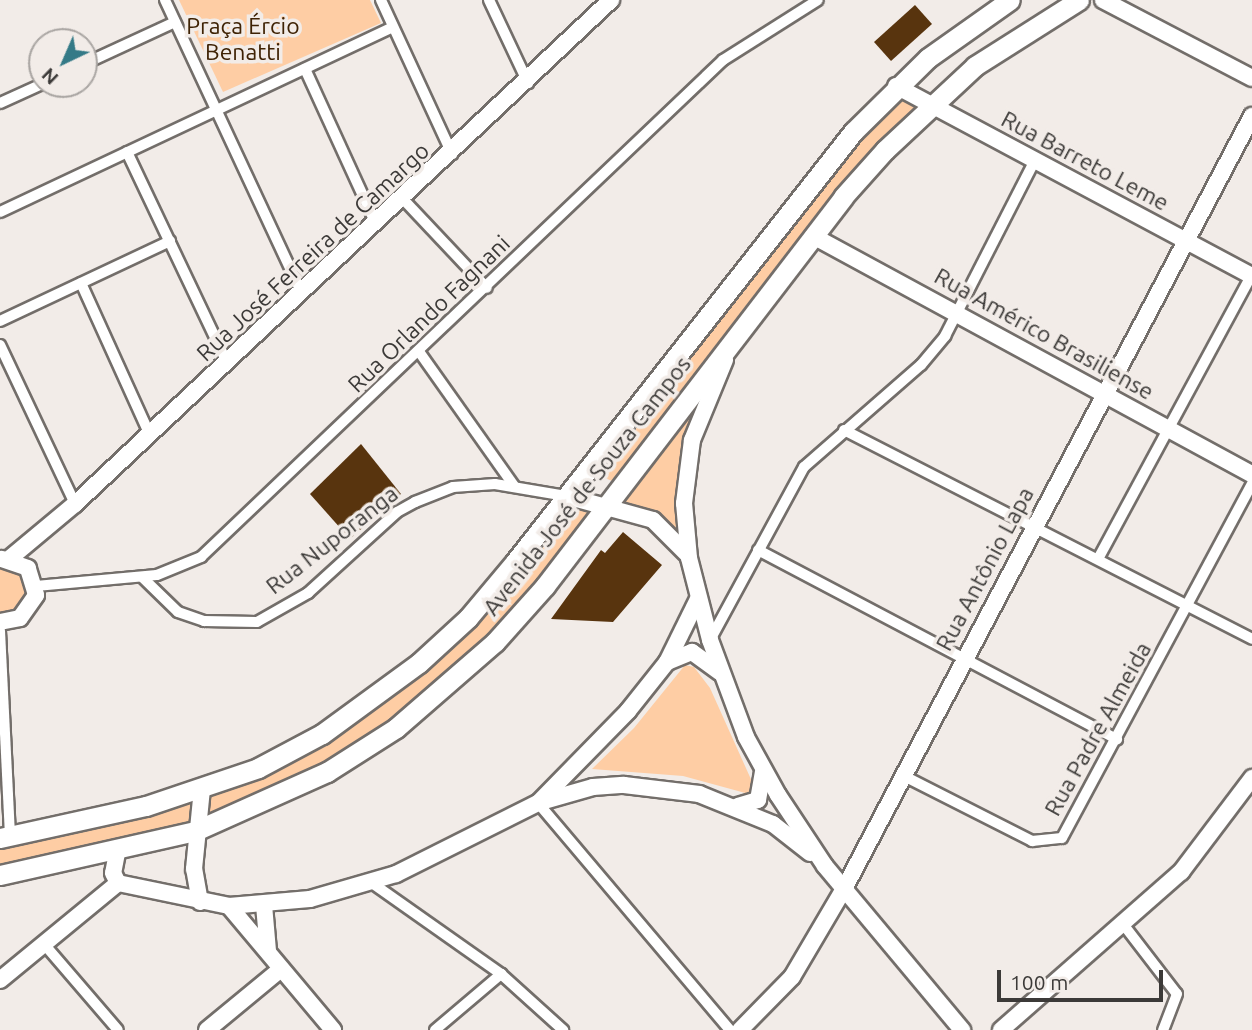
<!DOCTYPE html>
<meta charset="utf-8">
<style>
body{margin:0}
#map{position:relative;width:1252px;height:1030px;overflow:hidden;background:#f2ece8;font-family:Ubuntu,sans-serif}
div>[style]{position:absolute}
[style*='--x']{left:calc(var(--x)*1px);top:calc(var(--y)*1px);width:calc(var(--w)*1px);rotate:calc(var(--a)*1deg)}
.green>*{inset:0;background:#fecda4}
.building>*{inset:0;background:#58340e}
.roads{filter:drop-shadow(2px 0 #736e6a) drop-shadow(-2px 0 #736e6a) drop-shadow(0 2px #736e6a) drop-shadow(0 -2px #736e6a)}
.street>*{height:10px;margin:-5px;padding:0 5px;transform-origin:5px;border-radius:5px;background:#fff}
.secondary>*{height:16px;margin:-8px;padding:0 8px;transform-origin:8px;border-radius:8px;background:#fff}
.highway>*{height:19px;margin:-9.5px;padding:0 9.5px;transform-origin:9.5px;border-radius:9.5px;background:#fff}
span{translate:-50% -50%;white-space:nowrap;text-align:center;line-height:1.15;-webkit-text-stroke:7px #f2ece8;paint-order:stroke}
.park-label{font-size:23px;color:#3e2204}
.street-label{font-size:23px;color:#3c3a38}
.north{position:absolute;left:28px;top:28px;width:70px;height:70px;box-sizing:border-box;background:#f2ece8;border:2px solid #a9a5a2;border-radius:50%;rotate:224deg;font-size:19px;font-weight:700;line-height:28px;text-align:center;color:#3c3a38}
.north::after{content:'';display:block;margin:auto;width:24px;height:32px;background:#347a87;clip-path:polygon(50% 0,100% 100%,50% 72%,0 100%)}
.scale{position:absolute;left:997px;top:970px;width:166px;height:32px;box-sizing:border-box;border:4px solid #3c3a38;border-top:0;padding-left:9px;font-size:21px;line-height:24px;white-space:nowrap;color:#3c3a38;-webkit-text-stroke:5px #f2ece8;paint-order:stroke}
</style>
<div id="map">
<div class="green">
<i style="clip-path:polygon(179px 0,370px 0,381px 23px,223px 92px)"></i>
<i style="clip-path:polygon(897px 91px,921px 105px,619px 484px,591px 472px)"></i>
<i style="clip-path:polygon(695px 396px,702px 400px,678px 533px,618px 503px)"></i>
<i style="clip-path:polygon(567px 503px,594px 510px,523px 604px,464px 666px,344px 757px,201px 821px,206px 793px,405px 683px)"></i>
<i style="clip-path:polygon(0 565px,17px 567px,31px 589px,20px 612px,0 616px)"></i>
<i style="clip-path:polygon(685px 665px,694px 667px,710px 688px,754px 786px,749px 794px,683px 776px,592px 769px,634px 728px)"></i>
<i style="clip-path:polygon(195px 799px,193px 825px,0 870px,0 843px)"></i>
</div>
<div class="building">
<i style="clip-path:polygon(915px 5px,932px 24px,891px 61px,874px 42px)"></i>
<i style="clip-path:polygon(361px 444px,401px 494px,350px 539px,310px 494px)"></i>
<i style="clip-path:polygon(623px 532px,662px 565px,613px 622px,551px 619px,601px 550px,605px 553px)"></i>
</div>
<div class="roads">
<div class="street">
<i style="--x:165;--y:0;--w:324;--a:65"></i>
<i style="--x:381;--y:0;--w:170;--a:65.2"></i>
<i style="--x:489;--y:0;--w:92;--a:64.8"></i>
<i style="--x:84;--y:64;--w:100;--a:-24.8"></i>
<i style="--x:305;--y:69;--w:170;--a:65.4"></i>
<i style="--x:0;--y:103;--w:46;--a:-24.3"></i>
<i style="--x:127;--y:152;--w:233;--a:64.6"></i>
<i style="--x:403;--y:199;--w:122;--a:46.7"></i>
<i style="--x:0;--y:212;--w:434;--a:-25.2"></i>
<i style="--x:81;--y:283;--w:167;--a:65.6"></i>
<i style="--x:0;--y:321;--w:188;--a:-25.2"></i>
<i style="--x:0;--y:345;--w:176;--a:64.7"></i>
<i style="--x:420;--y:353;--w:163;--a:54.7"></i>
<i style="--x:844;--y:430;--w:458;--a:27.1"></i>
<i style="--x:758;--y:550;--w:406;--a:27.8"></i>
<i style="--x:1098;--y:559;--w:322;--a:-61.6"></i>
<i style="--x:142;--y:577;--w:50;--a:44.2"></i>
<i style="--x:178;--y:612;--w:28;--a:19"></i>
<i style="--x:204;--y:621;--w:53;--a:1.1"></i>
<i style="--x:257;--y:622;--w:59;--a:-29.6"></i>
<i style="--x:308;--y:593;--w:120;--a:-42.3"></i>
<i style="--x:397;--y:512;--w:21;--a:-29"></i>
<i style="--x:415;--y:502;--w:41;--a:-21.5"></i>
<i style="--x:453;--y:487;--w:42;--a:-4.1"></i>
<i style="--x:495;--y:484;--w:72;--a:9.6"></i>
<i style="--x:36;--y:586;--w:121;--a:-5.2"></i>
<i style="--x:157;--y:575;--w:48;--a:-22.2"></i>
<i style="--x:201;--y:557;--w:721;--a:-43.59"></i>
<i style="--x:723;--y:60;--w:112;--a:-32.3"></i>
<i style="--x:0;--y:631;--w:205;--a:87.2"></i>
<i style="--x:710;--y:640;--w:197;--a:-61.5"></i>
<i style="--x:804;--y:467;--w:155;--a:-41.1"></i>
<i style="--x:921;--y:365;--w:38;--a:-50"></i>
<i style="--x:945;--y:336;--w:198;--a:-62.9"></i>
<i style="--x:904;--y:776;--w:144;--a:26.9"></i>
<i style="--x:1032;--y:841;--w:30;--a:-6"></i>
<i style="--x:1062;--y:838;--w:402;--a:-61.8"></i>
<i style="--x:538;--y:803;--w:297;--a:49.8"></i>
<i style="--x:372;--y:883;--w:158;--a:35.2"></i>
<i style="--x:501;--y:974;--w:84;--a:42.1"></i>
<i style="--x:1123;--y:924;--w:88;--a:52.4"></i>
<i style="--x:1177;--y:994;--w:39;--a:111"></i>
<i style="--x:44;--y:944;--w:113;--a:49.3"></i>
<i style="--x:435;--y:1030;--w:87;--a:-40.3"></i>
</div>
<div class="secondary">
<i style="--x:1103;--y:0;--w:168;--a:27.6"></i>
<i style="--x:896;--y:86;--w:404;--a:28.1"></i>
<i style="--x:813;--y:236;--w:499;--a:28.5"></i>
<i style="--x:725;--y:360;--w:87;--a:112.4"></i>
<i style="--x:692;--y:440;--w:64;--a:97.2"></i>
<i style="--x:684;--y:503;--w:55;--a:84.8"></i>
<i style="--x:689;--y:558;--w:85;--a:75.6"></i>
<i style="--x:710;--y:640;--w:103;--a:69.6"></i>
<i style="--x:746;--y:737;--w:66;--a:61.1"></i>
<i style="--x:778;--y:795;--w:85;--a:56.5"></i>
<i style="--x:825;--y:866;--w:214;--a:50.1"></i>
<i style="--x:566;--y:496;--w:90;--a:15.4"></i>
<i style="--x:653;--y:520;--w:47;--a:45"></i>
<i style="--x:9;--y:559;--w:86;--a:-39.8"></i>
<i style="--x:75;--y:504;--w:736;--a:-43.24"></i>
<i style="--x:0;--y:622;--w:20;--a:-11"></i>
<i style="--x:20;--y:618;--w:28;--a:-55"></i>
<i style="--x:36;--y:595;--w:28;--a:-107"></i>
<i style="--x:28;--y:568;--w:28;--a:-161"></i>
<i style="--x:667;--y:662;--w:27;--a:-22"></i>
<i style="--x:692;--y:652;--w:34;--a:36"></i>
<i style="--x:544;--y:801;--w:51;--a:-15.9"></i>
<i style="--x:593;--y:787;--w:31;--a:-4"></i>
<i style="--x:624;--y:785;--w:76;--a:6.8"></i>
<i style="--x:699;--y:794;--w:80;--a:22.1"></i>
<i style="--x:773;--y:824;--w:47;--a:38.1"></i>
<i style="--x:738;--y:806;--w:21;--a:-17"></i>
<i style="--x:758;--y:800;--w:28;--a:-80"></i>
<i style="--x:117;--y:853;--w:20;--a:101"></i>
<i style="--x:113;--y:873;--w:11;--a:63"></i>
<i style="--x:118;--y:883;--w:113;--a:11.7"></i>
<i style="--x:229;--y:906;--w:81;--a:-4.9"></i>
<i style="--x:310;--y:899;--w:90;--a:-16.2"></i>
<i style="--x:396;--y:874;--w:159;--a:-26.6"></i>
<i style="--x:538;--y:803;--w:129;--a:-45.6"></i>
<i style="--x:628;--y:711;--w:63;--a:-51.5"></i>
<i style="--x:667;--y:662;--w:70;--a:-63.8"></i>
<i style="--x:200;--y:902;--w:34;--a:-100"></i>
<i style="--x:194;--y:869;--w:80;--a:-84.3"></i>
<i style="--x:264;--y:905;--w:46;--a:85"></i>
<i style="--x:229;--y:906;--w:162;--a:50"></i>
<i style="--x:0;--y:980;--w:153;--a:-39.4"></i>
<i style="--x:207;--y:1030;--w:96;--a:-39.5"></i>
<i style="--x:740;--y:1030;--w:74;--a:-45.5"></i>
<i style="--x:792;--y:977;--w:104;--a:-59.5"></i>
<i style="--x:845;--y:887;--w:872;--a:-62.17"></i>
<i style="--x:1001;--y:1030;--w:240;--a:-41.3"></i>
<i style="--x:1181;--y:872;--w:118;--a:-52.9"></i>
</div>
<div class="highway">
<i style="--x:0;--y:838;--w:149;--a:-12.4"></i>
<i style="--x:146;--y:806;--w:118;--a:-18.7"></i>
<i style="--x:258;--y:768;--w:72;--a:-28"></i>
<i style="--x:322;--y:734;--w:120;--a:-36.2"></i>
<i style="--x:419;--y:663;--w:67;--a:-42.6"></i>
<i style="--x:468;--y:618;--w:73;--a:-50"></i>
<i style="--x:515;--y:562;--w:547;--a:-51.83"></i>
<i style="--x:853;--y:132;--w:105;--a:-44.6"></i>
<i style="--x:928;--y:58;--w:100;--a:-35.3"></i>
<i style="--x:0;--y:875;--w:200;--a:-12.7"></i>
<i style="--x:195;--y:831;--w:145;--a:-24.1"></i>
<i style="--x:327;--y:772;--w:82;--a:-32.5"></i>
<i style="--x:396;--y:728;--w:131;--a:-41"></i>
<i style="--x:495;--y:642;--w:75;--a:-48.2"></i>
<i style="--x:545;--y:586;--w:490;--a:-52.5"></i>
<i style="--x:843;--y:197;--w:63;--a:-48.2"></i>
<i style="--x:885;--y:150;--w:123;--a:-43"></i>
<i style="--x:975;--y:66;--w:123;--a:-32.4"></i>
</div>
</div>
<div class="park-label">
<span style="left:243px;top:39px">Praça Ércio<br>Benatti</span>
</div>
<div class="street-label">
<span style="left:1085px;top:161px;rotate:28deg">Rua Barreto Leme</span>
<span style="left:313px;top:252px;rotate:-43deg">Rua José Ferreira de Camargo</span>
<span style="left:429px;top:314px;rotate:-44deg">Rua Orlando Fagnani</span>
<span style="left:1044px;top:334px;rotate:29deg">Rua Américo Brasiliense</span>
<span style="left:587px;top:486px;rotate:-52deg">Avenida José de Souza Campos</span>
<span style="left:332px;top:540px;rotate:-38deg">Rua Nuporanga</span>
<span style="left:985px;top:569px;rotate:-62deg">Rua Antônio Lapa</span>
<span style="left:1098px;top:729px;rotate:-61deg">Rua Padre Almeida</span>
</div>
<div class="north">N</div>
<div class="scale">100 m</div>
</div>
